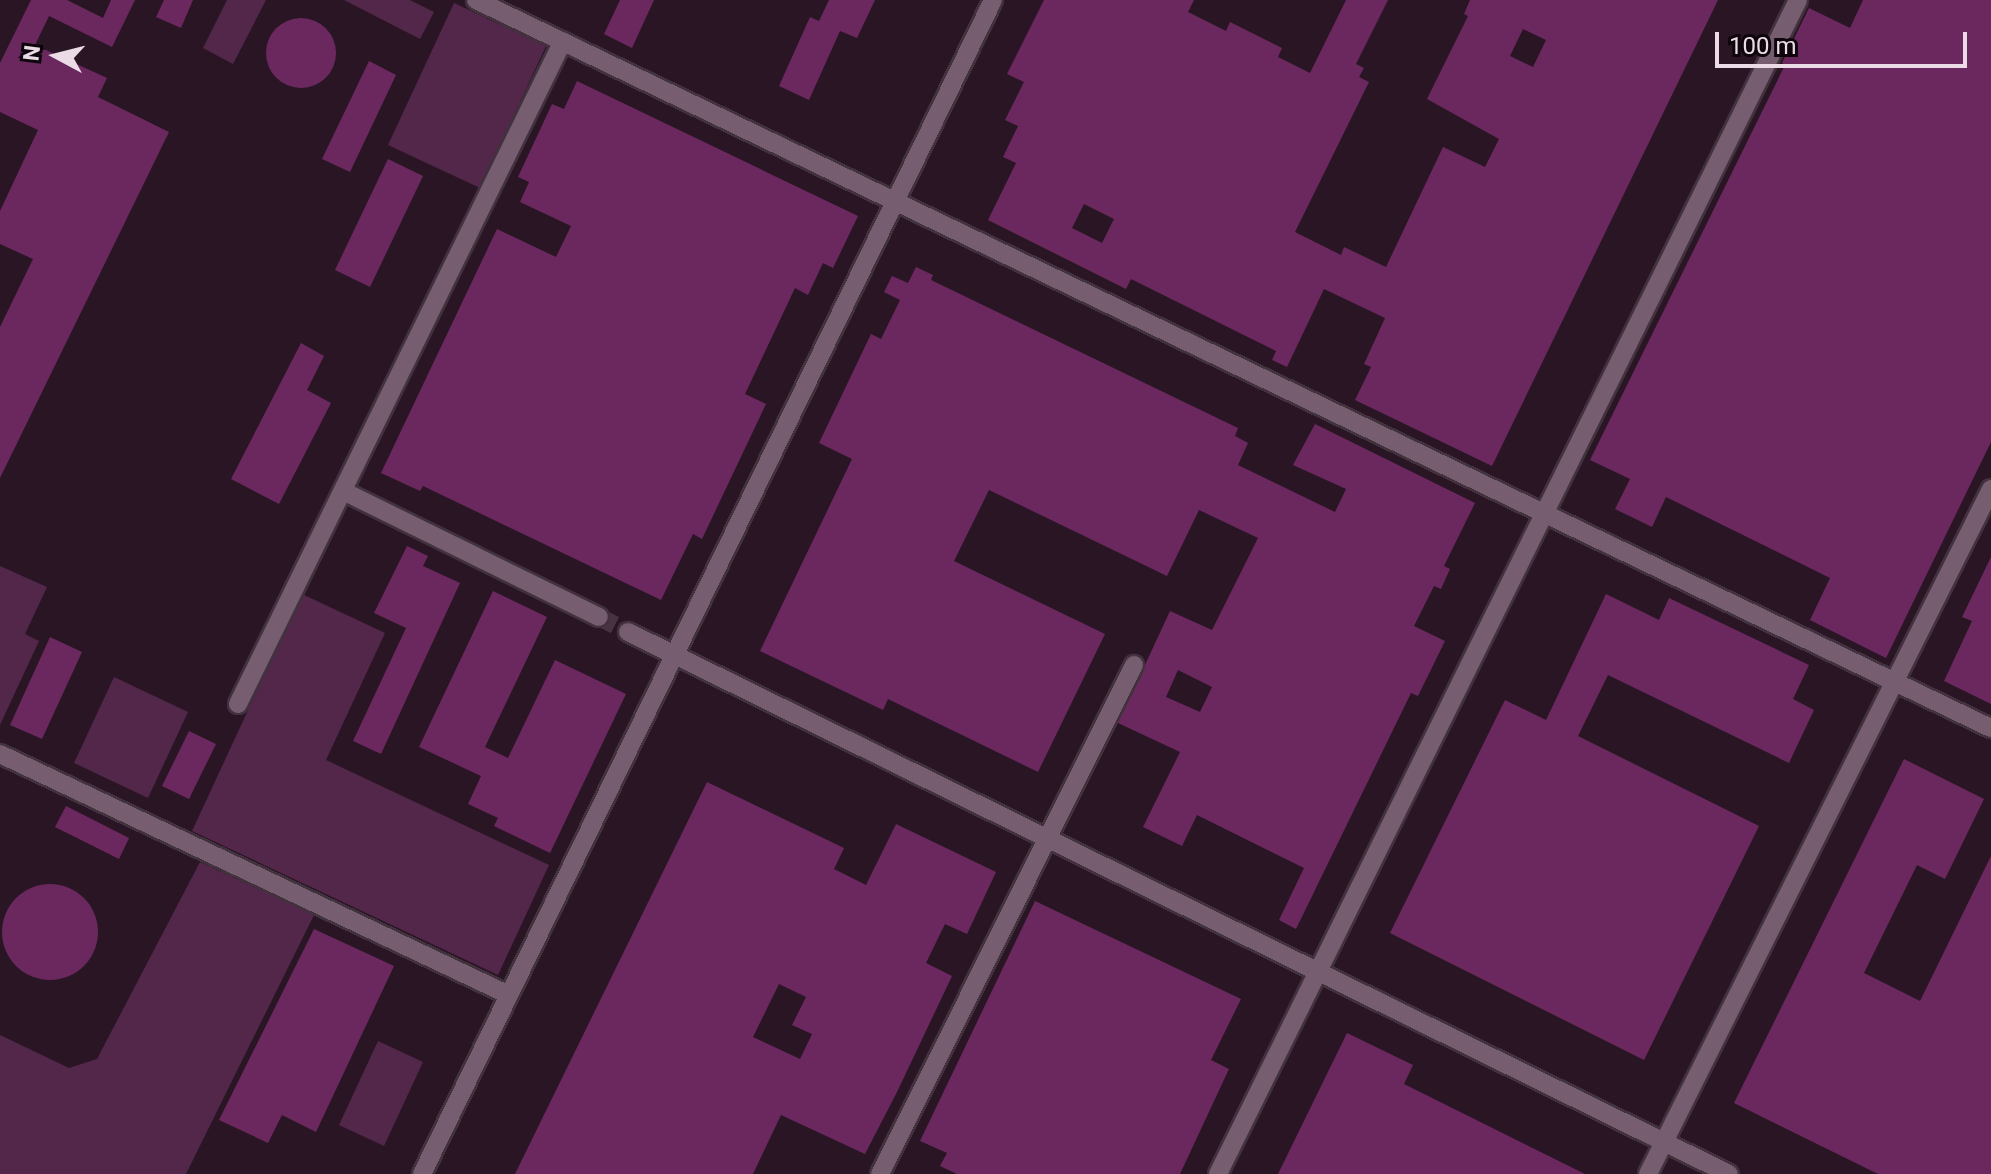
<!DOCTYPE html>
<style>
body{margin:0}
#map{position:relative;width:1991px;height:1174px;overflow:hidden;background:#2a1525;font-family:Roboto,sans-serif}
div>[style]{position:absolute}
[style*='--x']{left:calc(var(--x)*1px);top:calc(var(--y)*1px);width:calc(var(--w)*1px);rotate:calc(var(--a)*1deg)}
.green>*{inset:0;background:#52274a}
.building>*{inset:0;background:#6b285f}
.round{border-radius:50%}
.minor-tunnel>*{height:18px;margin-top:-9px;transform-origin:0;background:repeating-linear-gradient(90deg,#473342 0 18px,transparent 0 27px)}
.roads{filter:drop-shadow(2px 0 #41323e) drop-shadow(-2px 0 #41323e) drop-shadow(0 2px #41323e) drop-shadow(0 -2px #41323e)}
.minor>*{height:18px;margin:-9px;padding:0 9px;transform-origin:9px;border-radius:9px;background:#765d70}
span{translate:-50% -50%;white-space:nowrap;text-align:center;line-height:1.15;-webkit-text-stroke:6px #0d050b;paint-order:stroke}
.north{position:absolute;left:16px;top:16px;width:80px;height:80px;-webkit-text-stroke:6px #0d050b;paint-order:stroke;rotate:277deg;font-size:22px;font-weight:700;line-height:32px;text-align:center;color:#eadbe6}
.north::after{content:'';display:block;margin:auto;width:28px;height:36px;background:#eadbe6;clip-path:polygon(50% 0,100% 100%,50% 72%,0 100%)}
.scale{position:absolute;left:1715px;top:32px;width:252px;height:36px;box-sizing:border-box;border:4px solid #eadbe6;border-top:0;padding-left:10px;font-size:24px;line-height:28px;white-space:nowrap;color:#eadbe6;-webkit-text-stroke:6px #0d050b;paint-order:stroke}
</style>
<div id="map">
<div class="green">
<i style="clip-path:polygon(227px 0,266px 0,233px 64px,203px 48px)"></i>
<i style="clip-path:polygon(344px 0,410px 0,434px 12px,420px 39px)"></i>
<i style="clip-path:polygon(454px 3px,546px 46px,480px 188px,388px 145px)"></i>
<i style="clip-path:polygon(0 566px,47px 587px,25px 634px,39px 641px,0 725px)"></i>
<i style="clip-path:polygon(302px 594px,385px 633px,326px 760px,549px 865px,498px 975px,192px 831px)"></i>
<i style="clip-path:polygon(114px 677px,188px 712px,148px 798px,74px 763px)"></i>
<i style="clip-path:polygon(200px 862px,314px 915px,186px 1174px,0 1174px,0 1035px,69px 1068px,97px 1059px)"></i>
<i style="clip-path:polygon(378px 1041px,423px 1062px,384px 1146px,339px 1125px)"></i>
</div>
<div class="building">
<i style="clip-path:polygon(31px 0,67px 0,103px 18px,111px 0,135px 0,112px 47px,49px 16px,35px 45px,107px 78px,98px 97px,169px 132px,0 478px,0 327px,33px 259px,0 244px,0 211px,38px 130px,0 112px,0 63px)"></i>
<i style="clip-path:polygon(164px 0,193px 0,181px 28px,156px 17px)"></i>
<i style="clip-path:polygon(620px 0,654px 0,632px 48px,604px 34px)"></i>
<i style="clip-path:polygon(829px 0,875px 0,857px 38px,840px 31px,809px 100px,779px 86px,810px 17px,819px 21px)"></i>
<i style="clip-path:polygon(evenodd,1044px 0,1194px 0,1188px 12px,1226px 31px,1230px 22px,1282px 48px,1278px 57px,1310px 73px,1346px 0,1388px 0,1356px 64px,1364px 68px,1359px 77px,1369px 82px,1295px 232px,1341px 255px,1344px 247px,1386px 267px,1443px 147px,1485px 167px,1499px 139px,1427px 99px,1468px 16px,1464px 14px,1470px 0,1718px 0,1492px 466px,1355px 400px,1371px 367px,1364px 364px,1385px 318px,1324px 289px,1287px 367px,1272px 360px,1276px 351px,1131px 279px,1126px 289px,988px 220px,1016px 163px,1003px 157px,1018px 126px,1005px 120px,1024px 82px,1007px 74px,1044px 0,1523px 29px,1546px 40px,1533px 67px,1510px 56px,1523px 29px,1044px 0,1084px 204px,1114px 219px,1102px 243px,1072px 228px,1084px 204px)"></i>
<i style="clip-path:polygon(1863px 0,1991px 0,1991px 442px,1886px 658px,1810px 620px,1830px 578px,1666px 497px,1652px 527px,1615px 509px,1630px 479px,1590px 460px,1785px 65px,1782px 63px,1809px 8px,1850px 28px)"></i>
<i class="round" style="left:266px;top:18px;width:70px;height:70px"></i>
<i style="clip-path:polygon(369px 61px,396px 75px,350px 172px,322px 159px)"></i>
<i style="clip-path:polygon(577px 81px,858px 216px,833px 268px,823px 263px,808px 295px,795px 288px,745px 394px,766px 404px,702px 539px,693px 534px,661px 600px,423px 486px,420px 491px,381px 473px,497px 229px,556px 257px,571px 226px,520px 202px,529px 182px,518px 177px,552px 104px,564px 109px)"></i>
<i style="clip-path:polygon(388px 159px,423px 176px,370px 287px,335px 270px)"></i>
<i style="clip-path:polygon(evenodd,916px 267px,933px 275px,931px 280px,1238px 428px,1235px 436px,1248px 443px,1238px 465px,1335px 512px,1346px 489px,1293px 465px,1315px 424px,1475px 503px,1444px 566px,1450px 569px,1441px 589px,1434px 586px,1414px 626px,1445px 641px,1418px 696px,1411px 693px,1296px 929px,1279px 920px,1304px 868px,1197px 815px,1182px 846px,1143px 827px,1180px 752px,1118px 723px,1170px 611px,1212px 630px,1258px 538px,1199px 510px,1167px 576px,989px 490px,954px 561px,1105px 634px,1038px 772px,888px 699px,883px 710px,760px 651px,852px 459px,819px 443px,871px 334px,881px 339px,900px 300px,884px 292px,892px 276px,908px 283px,916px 267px,1178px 670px,1212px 687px,1200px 712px,1166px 697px,1178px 670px)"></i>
<i style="clip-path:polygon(301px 343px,324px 356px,307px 390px,331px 403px,279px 504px,231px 479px)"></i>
<i style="clip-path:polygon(407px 546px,428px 556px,423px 566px,460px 583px,381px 754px,353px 741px,406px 628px,374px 613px)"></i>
<i style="clip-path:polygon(1991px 557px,1991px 704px,1944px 681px,1972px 621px,1962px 617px)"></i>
<i style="clip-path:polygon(493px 591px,547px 617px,485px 747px,508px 758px,555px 660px,626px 694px,550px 853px,494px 826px,498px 818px,468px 804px,481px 776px,419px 747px)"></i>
<i style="clip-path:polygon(1606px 594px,1659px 620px,1669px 598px,1809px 665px,1793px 699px,1814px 710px,1789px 763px,1608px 675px,1578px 736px,1759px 826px,1644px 1060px,1390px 933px,1505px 700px,1546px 720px)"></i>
<i style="clip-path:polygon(50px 637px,82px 652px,42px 739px,10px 725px)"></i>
<i style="clip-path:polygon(189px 731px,216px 744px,189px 799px,162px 786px)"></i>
<i style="clip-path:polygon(1904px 759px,1984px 799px,1945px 879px,1917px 865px,1864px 973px,1920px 1001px,1991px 856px,1991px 1174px,1878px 1174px,1734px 1103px)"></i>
<i style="clip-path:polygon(evenodd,707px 782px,844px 848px,834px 869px,866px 885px,896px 824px,996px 872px,967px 934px,945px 924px,926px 963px,952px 976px,897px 1092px,865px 1154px,781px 1115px,753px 1174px,515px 1174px,707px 782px,779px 984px,806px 997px,792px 1025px,812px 1034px,800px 1059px,753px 1037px,779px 984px)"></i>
<i style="clip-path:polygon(66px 806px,129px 838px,119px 859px,55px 827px)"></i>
<i class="round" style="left:2px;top:884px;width:96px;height:96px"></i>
<i style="clip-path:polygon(1035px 901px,1241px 999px,1211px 1060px,1229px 1069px,1180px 1174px,957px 1174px,940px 1166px,947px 1153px,920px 1141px)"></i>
<i style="clip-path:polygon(314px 929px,394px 966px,316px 1132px,282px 1115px,268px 1143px,219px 1120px)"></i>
<i style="clip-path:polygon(1347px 1033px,1413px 1065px,1404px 1084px,1585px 1174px,1278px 1174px)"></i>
</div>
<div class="minor-tunnel">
<i style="--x:599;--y:617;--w:33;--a:27"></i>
</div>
<div class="roads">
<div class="minor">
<i style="--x:476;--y:0;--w:1681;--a:25.67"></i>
<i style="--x:343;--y:491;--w:285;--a:26.2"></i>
<i style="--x:628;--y:632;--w:1227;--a:26.21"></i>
<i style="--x:238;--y:704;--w:738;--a:-63.89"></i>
<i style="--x:0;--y:754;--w:563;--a:25.34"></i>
<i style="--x:422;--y:1174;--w:1305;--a:-64.06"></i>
<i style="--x:880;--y:1174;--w:569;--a:-63.48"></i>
<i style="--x:1218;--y:1174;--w:1309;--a:-63.71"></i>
<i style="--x:1648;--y:1174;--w:766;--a:-63.4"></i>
</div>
</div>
<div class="north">N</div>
<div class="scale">100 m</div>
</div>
